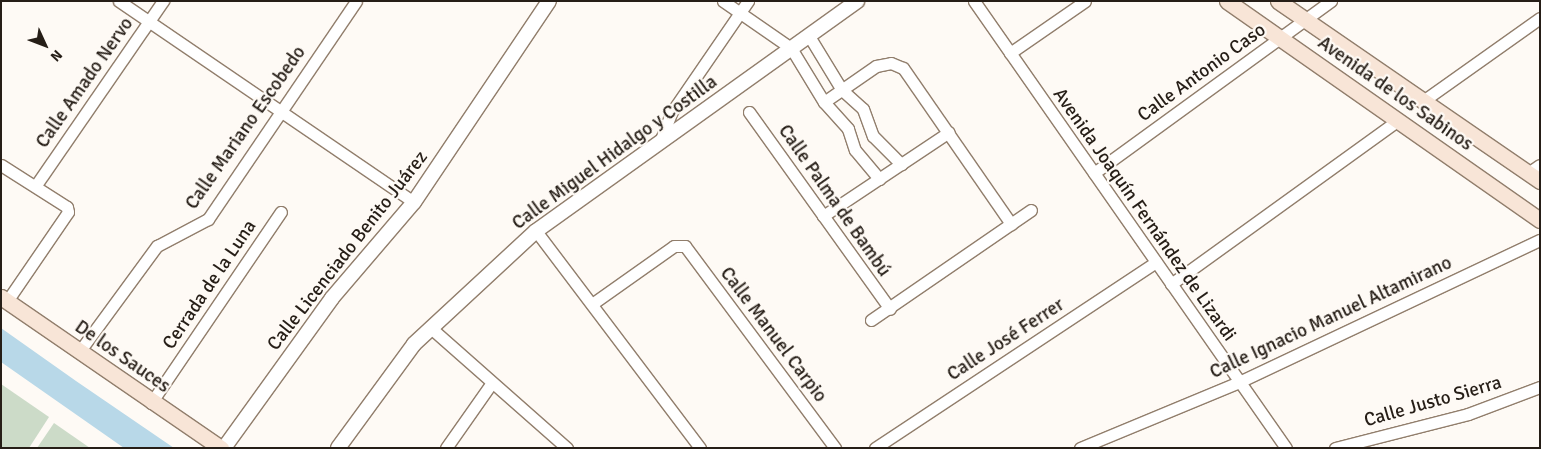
<!DOCTYPE html>
<meta charset="utf-8">
<style>
body{margin:0}
#map{position:relative;width:1541px;height:449px;overflow:hidden;background:#fefaf5;font-family:Signika,sans-serif}
div>[style]{position:absolute}
[style*='--x']{left:calc(var(--x)*1px);top:calc(var(--y)*1px);width:calc(var(--w)*1px);rotate:calc(var(--a)*1deg)}
.green>*{inset:0;background:#ccdbc8}
.water>*{inset:0;background:#b8d8e8}
.roads{filter:drop-shadow(1px 0 #917e6c) drop-shadow(-1px 0 #917e6c) drop-shadow(0 1px #917e6c) drop-shadow(0 -1px #917e6c)}
.minor>*{height:11px;margin:-5.5px;padding:0 5.5px;transform-origin:5.5px;border-radius:5.5px;background:#fff}
.tertiary>*{height:14px;margin:-7px;padding:0 7px;transform-origin:7px;border-radius:7px;background:#fff}
.secondary>*{height:15px;margin:-7.5px;padding:0 7.5px;transform-origin:7.5px;border-radius:7.5px;background:#f8e5d7}
span{translate:-50% -50%;white-space:nowrap;text-align:center;line-height:1.15;-webkit-text-stroke:4.5px #fefaf5;paint-order:stroke}
.street-label{font-size:19px;color:#261e17}
.frame{position:absolute;inset:0;border:2px solid #261e17;pointer-events:none}
.north{position:absolute;left:20px;top:20px;width:50px;height:50px;-webkit-text-stroke:4px #fefaf5;paint-order:stroke;rotate:133deg;font-size:14px;font-weight:700;line-height:20px;text-align:center;color:#261e17}
.north::after{content:'';display:block;margin:auto;width:18px;height:22px;background:#261e17;clip-path:polygon(50% 0,100% 100%,50% 72%,0 100%)}
</style>
<div id="map">
<div class="green">
<i style="clip-path:polygon(1px 384px,49px 417px,29px 448px,1px 448px)"></i>
<i style="clip-path:polygon(54px 423px,90px 448px,37px 448px)"></i>
</div>
<div class="water">
<i style="clip-path:polygon(1px 328px,76px 381px,174px 448px,124px 448px,1px 362px)"></i>
</div>
<div class="roads">
<div class="minor">
<i style="--x:119;--y:1;--w:357;--a:34.3"></i>
<i style="--x:723;--y:1;--w:83;--a:34.7"></i>
<i style="--x:791;--y:48;--w:63;--a:58.6"></i>
<i style="--x:824;--y:102;--w:36;--a:48"></i>
<i style="--x:848;--y:129;--w:22;--a:72"></i>
<i style="--x:855;--y:150;--w:38;--a:50"></i>
<i style="--x:974;--y:1;--w:545;--a:55.09"></i>
<i style="--x:809;--y:36;--w:63;--a:58.6"></i>
<i style="--x:842;--y:90;--w:28;--a:42"></i>
<i style="--x:863;--y:109;--w:29;--a:70"></i>
<i style="--x:873;--y:136;--w:40;--a:45"></i>
<i style="--x:1010;--y:53;--w:91;--a:-34.7"></i>
<i style="--x:1423;--y:101;--w:143;--a:-35.4"></i>
<i style="--x:824;--y:102;--w:63;--a:-34.7"></i>
<i style="--x:876;--y:66;--w:15;--a:-11"></i>
<i style="--x:891;--y:63;--w:13;--a:23"></i>
<i style="--x:903;--y:68;--w:190;--a:55.3"></i>
<i style="--x:749;--y:112;--w:242;--a:54.4"></i>
<i style="--x:660;--y:142;--w:31;--a:-69"></i>
<i style="--x:671;--y:113;--w:136;--a:-55.5"></i>
<i style="--x:1;--y:165;--w:78;--a:32.5"></i>
<i style="--x:67;--y:207;--w:5;--a:79"></i>
<i style="--x:68;--y:212;--w:108;--a:124.4"></i>
<i style="--x:1094;--y:173;--w:293;--a:-36"></i>
<i style="--x:1528;--y:173;--w:14;--a:-34"></i>
<i style="--x:36;--y:185;--w:224;--a:-55.4"></i>
<i style="--x:823;--y:216;--w:151;--a:-33.7"></i>
<i style="--x:536;--y:231;--w:272;--a:52.9"></i>
<i style="--x:1171;--y:284;--w:279;--a:-35.8"></i>
<i style="--x:592;--y:304;--w:100;--a:-35.3"></i>
<i style="--x:674;--y:246;--w:11;--a:0"></i>
<i style="--x:685;--y:246;--w:252;--a:53.4"></i>
<i style="--x:871;--y:320;--w:194;--a:-34.5"></i>
<i style="--x:432;--y:329;--w:180;--a:41.4"></i>
<i style="--x:79;--y:352;--w:132;--a:-53.7"></i>
<i style="--x:157;--y:246;--w:58;--a:-27.9"></i>
<i style="--x:208;--y:219;--w:263;--a:-55.8"></i>
<i style="--x:151;--y:403;--w:231;--a:-55.8"></i>
<i style="--x:446;--y:448;--w:78;--a:-54.9"></i>
<i style="--x:875;--y:448;--w:337;--a:-33.5"></i>
<i style="--x:1080;--y:448;--w:172;--a:-22.5"></i>
<i style="--x:1239;--y:382;--w:333;--a:-25.3"></i>
<i style="--x:1335;--y:448;--w:137;--a:-14.3"></i>
<i style="--x:1468;--y:414;--w:77;--a:-20.6"></i>
</div>
<div class="tertiary">
<i style="--x:224;--y:448;--w:185;--a:-54.2"></i>
<i style="--x:332;--y:298;--w:126;--a:-49.5"></i>
<i style="--x:414;--y:202;--w:242;--a:-56.1"></i>
<i style="--x:338;--y:448;--w:129;--a:-53.8"></i>
<i style="--x:414;--y:344;--w:166;--a:-42.8"></i>
<i style="--x:536;--y:231;--w:395;--a:-35.6"></i>
</div>
<div class="secondary">
<i style="--x:1227;--y:1;--w:382;--a:35"></i>
<i style="--x:1278;--y:1;--w:318;--a:34.5"></i>
<i style="--x:1;--y:297;--w:267;--a:34.5"></i>
</div>
</div>
<div class="street-label">
<span style="left:1202px;top:73px;rotate:-36deg">Calle Antonio Caso</span>
<span style="left:85px;top:83px;rotate:-55deg">Calle Amado Nervo</span>
<span style="left:1395px;top:94px;rotate:35deg">Avenida de los Sabinos</span>
<span style="left:246px;top:128px;rotate:-55deg">Calle Mariano Escobedo</span>
<span style="left:615px;top:153px;rotate:-36deg">Calle Miguel Hidalgo y Costilla</span>
<span style="left:834px;top:201px;rotate:55deg">Calle Palma de Bambú</span>
<span style="left:1144px;top:215px;rotate:55deg">Avenida Joaquín Fernández de Lizardi</span>
<span style="left:348px;top:251px;rotate:-52deg">Calle Licenciado Benito Juárez</span>
<span style="left:210px;top:285px;rotate:-56deg">Cerrada de la Luna</span>
<span style="left:1331px;top:318px;rotate:-25deg">Calle Ignacio Manuel Altamirano</span>
<span style="left:773px;top:335px;rotate:53deg">Calle Manuel Carpio</span>
<span style="left:1006px;top:340px;rotate:-33deg">Calle José Ferrer</span>
<span style="left:122px;top:357px;rotate:35deg">De los Sauces</span>
<span style="left:1433px;top:402px;rotate:-16deg">Calle Justo Sierra</span>
</div>
<div class="frame"></div>
<div class="north">N</div>
</div>
